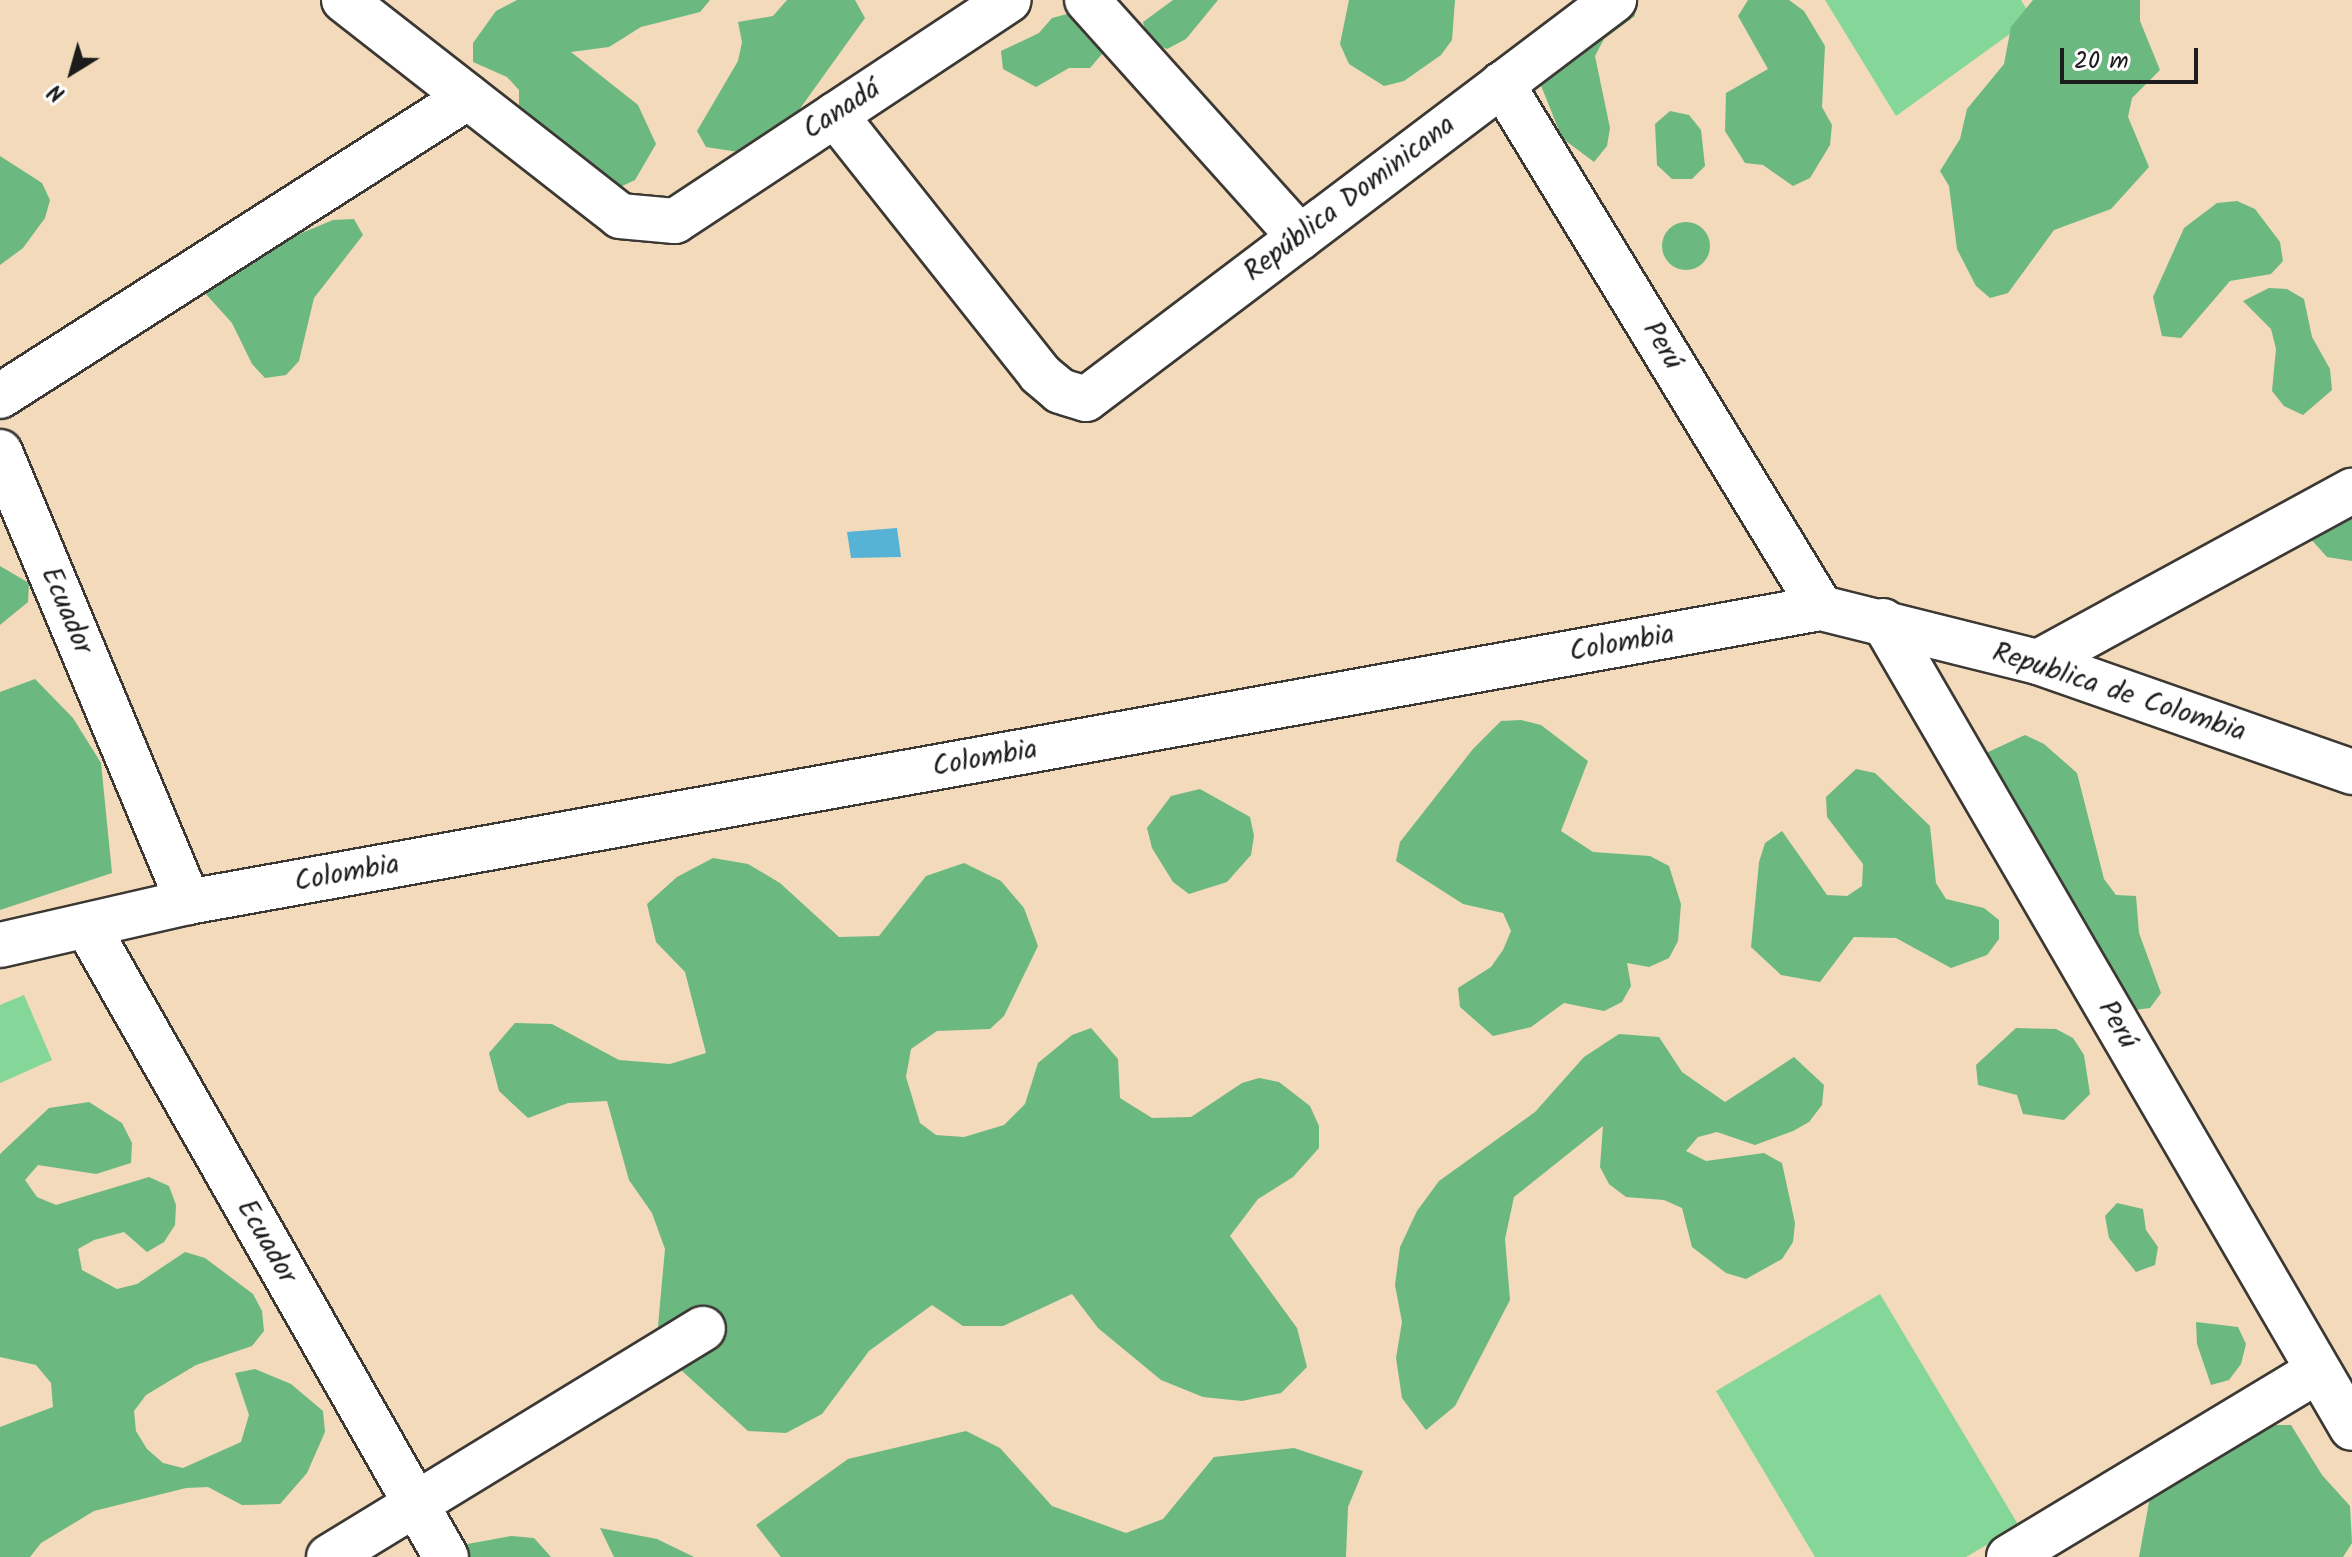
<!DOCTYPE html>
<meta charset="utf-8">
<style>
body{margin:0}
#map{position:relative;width:2352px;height:1557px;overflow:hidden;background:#f2dabb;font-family:Kalam,sans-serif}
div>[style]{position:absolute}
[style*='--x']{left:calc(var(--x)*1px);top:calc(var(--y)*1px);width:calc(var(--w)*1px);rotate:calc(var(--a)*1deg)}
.green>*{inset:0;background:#84d798}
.forest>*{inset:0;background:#6bb880}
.round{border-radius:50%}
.water>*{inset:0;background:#57b3d5}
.roads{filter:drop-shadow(2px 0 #3c3834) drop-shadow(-2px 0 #3c3834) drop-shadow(0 2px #3c3834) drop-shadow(0 -2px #3c3834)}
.minor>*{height:44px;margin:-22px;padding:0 22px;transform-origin:22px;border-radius:22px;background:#fff}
span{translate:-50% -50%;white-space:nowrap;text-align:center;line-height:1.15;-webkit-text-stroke:8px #fff;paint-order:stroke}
.street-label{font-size:28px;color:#1c1c1c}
.north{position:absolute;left:32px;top:32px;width:80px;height:80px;-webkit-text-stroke:6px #fff;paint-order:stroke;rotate:217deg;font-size:22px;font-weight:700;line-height:32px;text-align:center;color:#1c1c1c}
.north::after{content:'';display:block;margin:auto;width:28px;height:36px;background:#1c1c1c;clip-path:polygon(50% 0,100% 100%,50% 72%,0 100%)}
.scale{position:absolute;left:2060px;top:48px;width:138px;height:36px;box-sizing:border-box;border:4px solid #1c1c1c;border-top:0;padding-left:10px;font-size:24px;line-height:28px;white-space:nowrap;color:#1c1c1c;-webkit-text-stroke:6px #fff;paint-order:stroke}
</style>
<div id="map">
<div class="green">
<i style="clip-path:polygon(1825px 0,2021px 0,2032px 18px,1896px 116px)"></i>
<i style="clip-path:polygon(24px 995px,52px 1060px,0 1083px,0 1005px)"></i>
<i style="clip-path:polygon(1880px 1294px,2019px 1526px,1966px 1557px,1815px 1557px,1716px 1391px)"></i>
</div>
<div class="forest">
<i style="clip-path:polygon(517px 0,710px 0,700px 12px,641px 27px,609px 47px,571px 52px,638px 105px,656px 144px,635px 180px,614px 190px,519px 151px,519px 90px,507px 77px,473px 62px,473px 43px,496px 11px)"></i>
<i style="clip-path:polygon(787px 0,855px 0,865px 18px,781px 135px,745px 153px,706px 147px,697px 131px,738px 61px,742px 42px,738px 22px,773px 16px)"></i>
<i style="clip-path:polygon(1173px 0,1218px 0,1186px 39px,1167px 49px,1148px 41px,1143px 22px)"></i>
<i style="clip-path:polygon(1349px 0,1455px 0,1452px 40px,1441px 55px,1404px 81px,1384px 86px,1349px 64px,1340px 44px)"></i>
<i style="clip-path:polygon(1631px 0,1635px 16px,1604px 39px,1595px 56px,1610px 128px,1607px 146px,1594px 162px,1562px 138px,1532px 63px)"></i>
<i style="clip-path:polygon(1748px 0,1789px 0,1804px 11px,1825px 46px,1822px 107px,1832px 125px,1830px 145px,1810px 178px,1793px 186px,1763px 165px,1745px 163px,1725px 131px,1726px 93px,1768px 69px,1738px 16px)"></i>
<i style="clip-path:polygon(2033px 0,2140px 0,2140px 21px,2160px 70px,2132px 98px,2128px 117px,2149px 167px,2111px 209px,2054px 230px,2008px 293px,1990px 298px,1976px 286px,1957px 249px,1949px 186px,1940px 171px,1960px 139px,1967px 109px,2004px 64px,2011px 27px)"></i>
<i style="clip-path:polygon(1071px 13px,1103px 35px,1102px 54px,1090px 68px,1069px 68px,1036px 87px,1003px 69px,1001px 51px,1039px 33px,1052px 18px)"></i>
<i style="clip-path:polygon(1670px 111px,1689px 115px,1701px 130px,1705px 166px,1692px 179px,1672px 179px,1657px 165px,1655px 124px)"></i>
<i style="clip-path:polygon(0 156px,42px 183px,50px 200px,45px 218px,23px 248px,0 265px)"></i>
<i style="clip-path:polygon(2237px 201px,2255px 209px,2280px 242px,2283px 261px,2271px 274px,2230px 281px,2181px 338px,2162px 336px,2153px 297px,2184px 228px,2217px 203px)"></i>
<i style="clip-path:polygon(354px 219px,363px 235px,314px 298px,299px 361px,286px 375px,265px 378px,252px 364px,232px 323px,204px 292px,205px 273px,333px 220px)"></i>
<i class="round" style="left:1662px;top:222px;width:48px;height:48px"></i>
<i style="clip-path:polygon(2269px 288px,2287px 289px,2304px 299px,2312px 337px,2330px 369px,2332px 390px,2303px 415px,2284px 406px,2272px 391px,2276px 349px,2271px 329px,2243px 301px)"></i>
<i style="clip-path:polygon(2352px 512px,2352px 561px,2327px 557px,2308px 536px)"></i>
<i style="clip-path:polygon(0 566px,29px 583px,28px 602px,0 625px)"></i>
<i style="clip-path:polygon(35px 679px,73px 718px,101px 763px,112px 873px,0 910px,0 692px)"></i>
<i style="clip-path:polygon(1521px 720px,1541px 725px,1588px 761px,1561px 831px,1593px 852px,1650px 856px,1669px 866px,1681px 904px,1678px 941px,1669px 958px,1649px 967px,1627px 963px,1631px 986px,1622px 1002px,1604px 1011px,1564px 1003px,1531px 1027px,1493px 1036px,1460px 1007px,1458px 988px,1491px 967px,1503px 950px,1511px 931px,1503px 913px,1463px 904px,1396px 861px,1400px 842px,1473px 749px,1501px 721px)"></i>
<i style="clip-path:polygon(2025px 735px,2044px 744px,2077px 773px,2104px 879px,2116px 895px,2136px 896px,2139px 933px,2161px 993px,2150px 1008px,2127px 1011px,1983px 772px,1986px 753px)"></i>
<i style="clip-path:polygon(1856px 769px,1875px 773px,1930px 826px,1936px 883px,1946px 899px,1984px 908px,1999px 920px,1999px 939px,1987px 955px,1951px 968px,1896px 938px,1854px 937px,1820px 982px,1781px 975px,1751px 947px,1759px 862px,1765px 843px,1782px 831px,1827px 895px,1847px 896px,1862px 886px,1863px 864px,1827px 817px,1826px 797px)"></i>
<i style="clip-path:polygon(1200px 789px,1250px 817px,1254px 836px,1251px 855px,1227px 882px,1189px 894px,1173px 882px,1152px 848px,1147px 828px,1171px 796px)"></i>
<i style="clip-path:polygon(713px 858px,748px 864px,780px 883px,839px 937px,879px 936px,926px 876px,964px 863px,1001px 881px,1024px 908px,1038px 946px,1004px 1016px,990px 1029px,937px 1031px,911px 1049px,906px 1077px,920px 1123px,936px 1135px,964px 1137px,1004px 1125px,1025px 1104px,1038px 1063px,1072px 1035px,1091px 1028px,1118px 1059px,1120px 1098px,1152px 1118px,1191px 1117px,1242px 1083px,1259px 1078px,1279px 1082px,1310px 1106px,1319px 1126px,1319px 1148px,1293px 1177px,1258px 1199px,1230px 1236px,1297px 1328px,1307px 1367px,1281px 1393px,1242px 1401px,1203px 1397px,1161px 1380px,1098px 1328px,1072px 1294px,1003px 1326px,963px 1326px,932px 1305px,869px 1351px,822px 1414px,786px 1433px,748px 1431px,681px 1370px,658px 1326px,665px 1249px,652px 1213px,629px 1180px,607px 1101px,568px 1103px,528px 1118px,499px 1091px,489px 1053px,515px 1023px,552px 1024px,619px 1060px,670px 1064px,706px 1053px,685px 972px,656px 942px,647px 904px,677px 877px)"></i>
<i style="clip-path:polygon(2016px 1028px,2056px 1029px,2073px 1038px,2084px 1055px,2090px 1094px,2064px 1120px,2023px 1114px,2017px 1095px,1978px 1085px,1976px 1065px)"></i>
<i style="clip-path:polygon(1619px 1034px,1659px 1037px,1682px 1072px,1725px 1102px,1794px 1057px,1824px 1085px,1822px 1105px,1809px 1122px,1793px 1131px,1755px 1145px,1717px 1132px,1698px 1137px,1686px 1151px,1706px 1161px,1764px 1153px,1782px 1163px,1795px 1223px,1793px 1242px,1782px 1259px,1746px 1279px,1726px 1273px,1692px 1247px,1682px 1208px,1664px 1200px,1626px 1197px,1609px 1184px,1600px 1167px,1603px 1126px,1514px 1197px,1505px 1239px,1510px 1300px,1455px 1406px,1426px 1430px,1402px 1398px,1396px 1358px,1402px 1322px,1395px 1285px,1400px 1247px,1417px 1211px,1439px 1181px,1535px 1112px,1584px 1057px)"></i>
<i style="clip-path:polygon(89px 1102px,122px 1123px,132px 1143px,131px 1163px,96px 1174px,38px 1165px,25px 1180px,37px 1197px,56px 1205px,149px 1177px,169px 1186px,176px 1205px,175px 1225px,164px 1242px,147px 1252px,124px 1232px,94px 1240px,78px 1249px,82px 1270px,117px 1289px,137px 1284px,185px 1252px,205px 1258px,253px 1294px,262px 1311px,264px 1331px,252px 1346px,196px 1365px,146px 1395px,134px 1411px,136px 1431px,147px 1449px,163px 1463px,183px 1468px,241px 1442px,249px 1415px,235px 1373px,255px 1369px,291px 1384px,323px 1411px,325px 1432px,307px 1473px,280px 1504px,242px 1505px,208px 1487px,186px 1488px,94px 1511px,41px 1543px,30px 1557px,0 1557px,0 1427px,53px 1407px,51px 1383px,36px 1365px,0 1357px,0 1154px,49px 1108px)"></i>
<i style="clip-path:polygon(2117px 1203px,2143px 1209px,2146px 1230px,2158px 1247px,2155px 1265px,2136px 1272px,2109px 1238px,2105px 1216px)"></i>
<i style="clip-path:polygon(2196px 1322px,2238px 1327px,2246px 1344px,2241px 1364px,2229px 1380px,2211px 1385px,2197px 1344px)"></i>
<i style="clip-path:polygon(2249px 1425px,2291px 1425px,2322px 1475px,2350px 1506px,2352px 1543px,2343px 1557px,2139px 1557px,2152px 1486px)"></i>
<i style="clip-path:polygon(966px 1431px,1000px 1448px,1052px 1506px,1126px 1533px,1163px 1519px,1214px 1457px,1294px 1448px,1363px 1471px,1348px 1507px,1346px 1557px,781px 1557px,756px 1525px,848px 1459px)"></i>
<i style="clip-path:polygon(600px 1528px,657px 1539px,694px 1557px,614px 1557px)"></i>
<i style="clip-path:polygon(511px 1536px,534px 1538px,551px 1557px,445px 1557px,451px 1547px)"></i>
</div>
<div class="water">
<i style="clip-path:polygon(897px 528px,901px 557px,851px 558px,847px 532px)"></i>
</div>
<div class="roads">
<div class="minor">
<i style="--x:344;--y:0;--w:350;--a:38"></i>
<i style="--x:620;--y:216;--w:55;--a:5.2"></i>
<i style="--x:675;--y:221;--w:400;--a:-33.5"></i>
<i style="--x:1087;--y:0;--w:319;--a:48.1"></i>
<i style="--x:1502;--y:84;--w:613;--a:58.67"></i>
<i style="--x:835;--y:115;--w:330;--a:51.6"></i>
<i style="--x:1040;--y:374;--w:26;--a:40"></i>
<i style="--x:1060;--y:391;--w:27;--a:17"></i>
<i style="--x:1086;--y:399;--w:662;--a:-37.08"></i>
<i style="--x:0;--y:396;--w:555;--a:-32.57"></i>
<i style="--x:0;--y:452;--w:488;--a:67.3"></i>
<i style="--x:1883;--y:621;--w:933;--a:59.84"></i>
<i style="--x:2038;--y:662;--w:358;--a:-28.6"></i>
<i style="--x:87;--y:926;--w:726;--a:60.36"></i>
<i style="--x:0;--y:945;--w:193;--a:-12.9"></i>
<i style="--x:188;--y:902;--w:1659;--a:-10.21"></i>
<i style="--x:1821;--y:608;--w:224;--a:14"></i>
<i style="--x:2038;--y:662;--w:333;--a:19.3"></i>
<i style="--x:329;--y:1557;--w:438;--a:-31.4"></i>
<i style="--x:2009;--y:1557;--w:360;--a:-31.1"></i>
</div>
</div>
<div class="street-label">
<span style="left:842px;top:110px;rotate:-33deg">Canadá</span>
<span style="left:1350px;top:199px;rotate:-37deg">República Dominicana</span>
<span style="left:1662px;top:346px;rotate:59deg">Perú</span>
<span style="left:66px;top:611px;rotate:67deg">Ecuador</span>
<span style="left:1622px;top:644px;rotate:-10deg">Colombia</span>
<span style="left:2119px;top:693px;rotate:18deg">Republica de Colombia</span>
<span style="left:985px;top:759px;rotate:-10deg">Colombia</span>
<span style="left:347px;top:874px;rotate:-10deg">Colombia</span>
<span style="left:2117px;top:1025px;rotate:60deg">Perú</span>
<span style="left:266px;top:1242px;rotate:60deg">Ecuador</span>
</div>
<div class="north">N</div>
<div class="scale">20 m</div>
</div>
